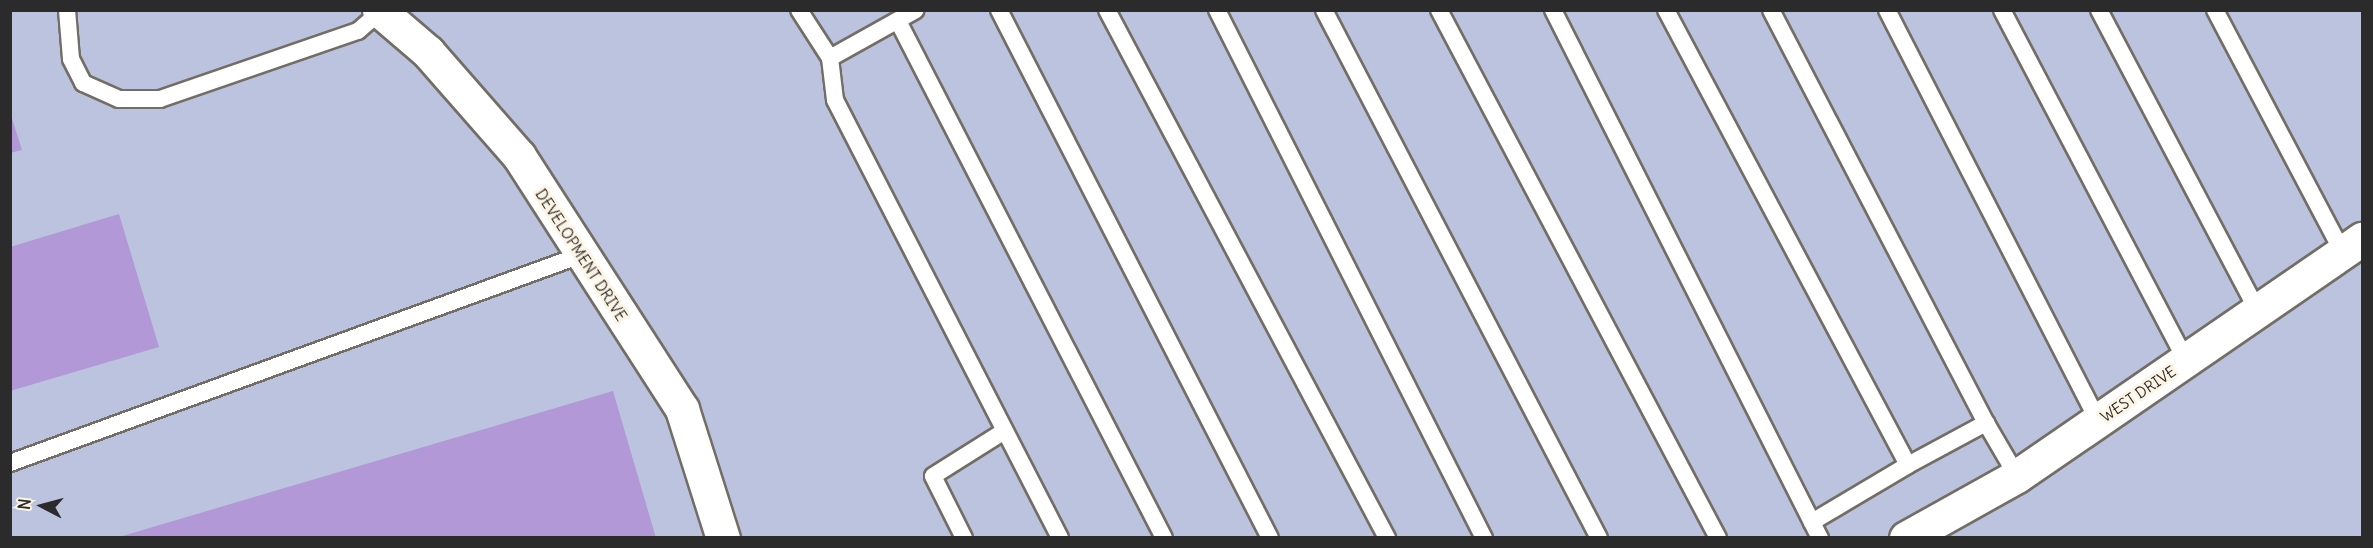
<!DOCTYPE html>
<style>
body{margin:0}
#map{position:relative;width:2373px;height:548px;overflow:hidden;background:#f7ead2;font-family:Delius,sans-serif}
div>[style]{position:absolute}
[style*='--x']{left:calc(var(--x)*1px);top:calc(var(--y)*1px);width:calc(var(--w)*1px);rotate:calc(var(--a)*1deg)}
.industrial>*{inset:0;background:#bcc3de}
.building>*{inset:0;background:#b298d7}
.roads{filter:drop-shadow(2px 0 #726e65) drop-shadow(-2px 0 #726e65) drop-shadow(0 2px #726e65) drop-shadow(0 -2px #726e65)}
.service>*{height:16px;margin:-8px;padding:0 8px;transform-origin:8px;border-radius:8px;background:#fff}
.minor>*{height:33px;margin:-16.5px;padding:0 16.5px;transform-origin:16.5px;border-radius:16.5px;background:#fff}
span{translate:-50% -50%;white-space:nowrap;text-align:center;line-height:1.15;-webkit-text-stroke:6px #fcf5e5;paint-order:stroke}
.street-label{font-size:15px;color:#2b2b2b}
.frame{position:absolute;inset:0;border:12px solid #2b2b2b;pointer-events:none}
.north{position:absolute;left:12px;top:476px;width:60px;height:60px;-webkit-text-stroke:4px #fcf5e5;paint-order:stroke;rotate:276deg;font-size:16px;font-weight:700;line-height:24px;text-align:center;color:#2b2b2b}
.north::after{content:'';display:block;margin:auto;width:21px;height:27px;background:#2b2b2b;clip-path:polygon(50% 0,100% 100%,50% 72%,0 100%)}
</style>
<div id="map">
<div class="industrial">
<i style="clip-path:polygon(11px 11px,2362px 11px,2362px 537px,11px 537px)"></i>
</div>
<div class="building">
<i style="clip-path:polygon(10px 112px,22px 150px,10px 153px)"></i>
<i style="clip-path:polygon(119px 214px,159px 347px,10px 391px,10px 247px)"></i>
<i style="clip-path:polygon(613px 391px,656px 538px,119px 538px,119px 537px)"></i>
</div>
<div class="roads">
<div class="service">
<i style="--x:67;--y:10;--w:49;--a:85.3"></i>
<i style="--x:71;--y:59;--w:27;--a:63"></i>
<i style="--x:83;--y:83;--w:39;--a:24"></i>
<i style="--x:119;--y:99;--w:41;--a:0"></i>
<i style="--x:160;--y:99;--w:209;--a:-19"></i>
<i style="--x:358;--y:31;--w:30;--a:-41"></i>
<i style="--x:799;--y:10;--w:57;--a:57.1"></i>
<i style="--x:830;--y:58;--w:42;--a:83.2"></i>
<i style="--x:835;--y:100;--w:492;--a:62.8"></i>
<i style="--x:999;--y:10;--w:593;--a:62.83"></i>
<i style="--x:1107;--y:10;--w:598;--a:62.06"></i>
<i style="--x:1217;--y:10;--w:592;--a:63.18"></i>
<i style="--x:1324;--y:10;--w:595;--a:62.49"></i>
<i style="--x:1439;--y:10;--w:597;--a:62.15"></i>
<i style="--x:1553;--y:10;--w:592;--a:63.18"></i>
<i style="--x:1666;--y:10;--w:515;--a:61.99"></i>
<i style="--x:1908;--y:465;--w:112;--a:149.3"></i>
<i style="--x:1771;--y:10;--w:466;--a:62.5"></i>
<i style="--x:1887;--y:10;--w:461;--a:62.8"></i>
<i style="--x:2002;--y:10;--w:396;--a:62.3"></i>
<i style="--x:2099;--y:10;--w:341;--a:62.2"></i>
<i style="--x:2215;--y:10;--w:275;--a:62.2"></i>
<i style="--x:898;--y:21;--w:581;--a:62.77"></i>
<i style="--x:830;--y:58;--w:98;--a:-29.2"></i>
<i style="--x:10;--y:463;--w:605;--a:-20.02"></i>
<i style="--x:1908;--y:465;--w:89;--a:-28.3"></i>
<i style="--x:1986;--y:423;--w:61;--a:59.7"></i>
<i style="--x:964;--y:538;--w:69;--a:-116.6"></i>
<i style="--x:933;--y:476;--w:83;--a:-32.2"></i>
</div>
<div class="minor">
<i style="--x:379;--y:10;--w:65;--a:40.6"></i>
<i style="--x:428;--y:52;--w:138;--a:48.8"></i>
<i style="--x:519;--y:156;--w:301;--a:57.2"></i>
<i style="--x:682;--y:409;--w:135;--a:72.4"></i>
<i style="--x:1906;--y:538;--w:127;--a:-29.2"></i>
<i style="--x:2017;--y:476;--w:419;--a:-34.5"></i>
</div>
</div>
<div class="street-label">
<span style="left:581px;top:255px;rotate:57deg">DEVELOPMENT DRIVE</span>
<span style="left:2138px;top:394px;rotate:-34deg">WEST DRIVE</span>
</div>
<div class="frame"></div>
<div class="north">N</div>
</div>
